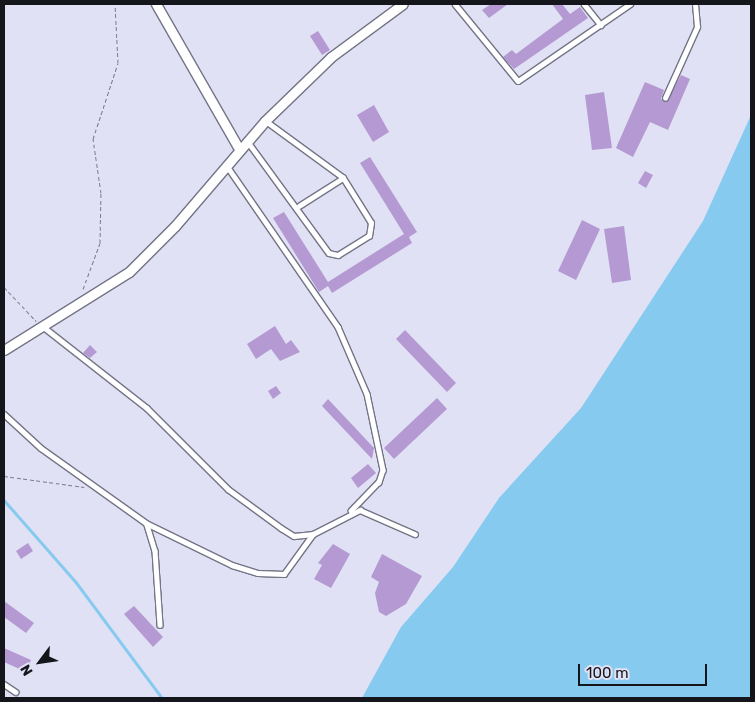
<!DOCTYPE html>
<style>
body{margin:0}
#map{position:relative;width:755px;height:702px;overflow:hidden;background:#e0e1f4;font-family:Rubik,sans-serif}
div>[style]{position:absolute}
[style*='--x']{left:calc(var(--x)*1px);top:calc(var(--y)*1px);width:calc(var(--w)*1px);rotate:calc(var(--a)*1deg)}
.water>*{inset:0;background:#86caf0}
.stream>*{height:2.5px;margin:-1.25px;padding:0 1.25px;transform-origin:1.25px;border-radius:1.25px;background:#86caf0}
.building>*{inset:0;background:#b599d2}
.path>*{height:1px;margin-top:-0.5px;transform-origin:0;background:repeating-linear-gradient(90deg,#7b7c89 0 4px,transparent 0 6.5px)}
.roads{filter:drop-shadow(1px 0 #737485) drop-shadow(-1px 0 #737485) drop-shadow(0 1px #737485) drop-shadow(0 -1px #737485)}
.service>*{height:4.5px;margin:-2.25px;padding:0 2.25px;transform-origin:2.25px;border-radius:2.25px;background:#fff}
.minor>*{height:9px;margin:-4.5px;padding:0 4.5px;transform-origin:4.5px;border-radius:4.5px;background:#fff}
span{translate:-50% -50%;white-space:nowrap;text-align:center;line-height:1.15;-webkit-text-stroke:4px #e0e1f4;paint-order:stroke}
.frame{position:absolute;inset:0;border:5px solid #15161c;pointer-events:none}
.north{position:absolute;left:15px;top:637px;width:50px;height:50px;-webkit-text-stroke:4px #e0e1f4;paint-order:stroke;rotate:239deg;font-size:14px;font-weight:700;line-height:20px;text-align:center;color:#15161c}
.north::after{content:'';display:block;margin:auto;width:18px;height:22px;background:#15161c;clip-path:polygon(50% 0,100% 100%,50% 72%,0 100%)}
.scale{position:absolute;left:578px;top:664px;width:129px;height:22px;box-sizing:border-box;border:2px solid #15161c;border-top:0;padding-left:6px;font-size:15px;line-height:18px;white-space:nowrap;color:#15161c;-webkit-text-stroke:4px #e0e1f4;paint-order:stroke}
</style>
<div id="map">
<div class="water">
<i style="clip-path:polygon(751px 115px,751px 698px,362px 698px,401px 627px,453px 567px,499px 498px,581px 408px,703px 221px)"></i>
</div>
<div class="stream">
<i style="--x:4;--y:500;--w:109;--a:48.7"></i>
<i style="--x:76;--y:582;--w:144;--a:53.4"></i>
</div>
<div class="building">
<i style="clip-path:polygon(491px 4px,508px 4px,489px 18px,482px 10px)"></i>
<i style="clip-path:polygon(552px 4px,562px 4px,570px 14px,580px 7px,588px 18px,514px 69px,503px 57px,512px 50px,516px 54px,563px 19px)"></i>
<i style="clip-path:polygon(318px 31px,330px 50px,322px 55px,310px 36px)"></i>
<i style="clip-path:polygon(681px 75px,690px 79px,668px 130px,650px 122px,633px 157px,616px 148px,645px 82px,664px 90px,661px 99px,666px 102px)"></i>
<i style="clip-path:polygon(604px 92px,612px 148px,592px 150px,585px 95px)"></i>
<i style="clip-path:polygon(374px 105px,389px 132px,373px 142px,357px 115px)"></i>
<i style="clip-path:polygon(370px 157px,417px 232px,409px 237px,412px 243px,332px 293px,328px 286px,319px 292px,273px 218px,284px 212px,328px 282px,404px 234px,360px 163px)"></i>
<i style="clip-path:polygon(645px 171px,653px 175px,646px 188px,638px 183px)"></i>
<i style="clip-path:polygon(582px 220px,600px 229px,576px 280px,558px 271px)"></i>
<i style="clip-path:polygon(624px 226px,631px 280px,612px 283px,604px 229px)"></i>
<i style="clip-path:polygon(275px 326px,286px 344px,291px 340px,300px 352px,280px 361px,271px 349px,256px 359px,247px 344px)"></i>
<i style="clip-path:polygon(405px 330px,456px 383px,447px 392px,396px 339px)"></i>
<i style="clip-path:polygon(90px 345px,97px 352px,90px 358px,83px 353px)"></i>
<i style="clip-path:polygon(276px 386px,281px 393px,273px 399px,268px 391px)"></i>
<i style="clip-path:polygon(437px 398px,447px 409px,394px 459px,384px 448px)"></i>
<i style="clip-path:polygon(328px 399px,374px 448px,372px 459px,322px 406px)"></i>
<i style="clip-path:polygon(368px 464px,376px 473px,358px 488px,351px 478px)"></i>
<i style="clip-path:polygon(28px 543px,33px 551px,21px 559px,16px 551px)"></i>
<i style="clip-path:polygon(333px 544px,350px 554px,331px 588px,314px 579px,322px 565px,318px 563px)"></i>
<i style="clip-path:polygon(382px 554px,422px 576px,406px 604px,386px 616px,379px 612px,375px 593px,379px 582px,371px 577px)"></i>
<i style="clip-path:polygon(4px 601px,34px 623px,26px 633px,4px 617px)"></i>
<i style="clip-path:polygon(134px 606px,163px 637px,153px 647px,124px 614px)"></i>
<i style="clip-path:polygon(4px 648px,31px 660px,26px 672px,4px 662px)"></i>
</div>
<div class="path">
<i style="--x:4;--y:287;--w:47;--a:46.7"></i>
<i style="--x:83;--y:289;--w:49;--a:-69.7"></i>
<i style="--x:100;--y:243;--w:50;--a:-88.9"></i>
<i style="--x:101;--y:193;--w:55;--a:-98.4"></i>
<i style="--x:93;--y:139;--w:80;--a:-71.8"></i>
<i style="--x:118;--y:63;--w:59;--a:-92.9"></i>
<i style="--x:4;--y:476;--w:81;--a:7.8"></i>
</div>
<div class="roads">
<div class="service">
<i style="--x:455;--y:4;--w:99;--a:50.7"></i>
<i style="--x:518;--y:81;--w:136;--a:-34.5"></i>
<i style="--x:584;--y:4;--w:27;--a:51"></i>
<i style="--x:665;--y:98;--w:78;--a:-65.7"></i>
<i style="--x:697;--y:27;--w:23;--a:-95"></i>
<i style="--x:248;--y:142;--w:137;--a:53.9"></i>
<i style="--x:329;--y:253;--w:9;--a:13"></i>
<i style="--x:338;--y:255;--w:36;--a:-32"></i>
<i style="--x:369;--y:236;--w:13;--a:-81"></i>
<i style="--x:371;--y:223;--w:53;--a:-121.9"></i>
<i style="--x:343;--y:178;--w:97;--a:-143.8"></i>
<i style="--x:227;--y:166;--w:196;--a:55.4"></i>
<i style="--x:338;--y:327;--w:73;--a:66.6"></i>
<i style="--x:367;--y:394;--w:78;--a:78.1"></i>
<i style="--x:383;--y:470;--w:13;--a:108"></i>
<i style="--x:379;--y:482;--w:40;--a:134"></i>
<i style="--x:299;--y:206;--w:52;--a:-32.5"></i>
<i style="--x:45;--y:328;--w:130;--a:38.1"></i>
<i style="--x:147;--y:408;--w:115;--a:45"></i>
<i style="--x:228;--y:489;--w:66;--a:36.3"></i>
<i style="--x:281;--y:528;--w:15;--a:32"></i>
<i style="--x:294;--y:536;--w:19;--a:-6"></i>
<i style="--x:313;--y:534;--w:53;--a:-27.1"></i>
<i style="--x:360;--y:510;--w:60;--a:23.6"></i>
<i style="--x:4;--y:414;--w:50;--a:42.6"></i>
<i style="--x:41;--y:448;--w:129;--a:35.5"></i>
<i style="--x:146;--y:523;--w:96;--a:26"></i>
<i style="--x:232;--y:565;--w:27;--a:17"></i>
<i style="--x:258;--y:573;--w:26;--a:2"></i>
<i style="--x:284;--y:574;--w:49;--a:-54.1"></i>
<i style="--x:147;--y:525;--w:27;--a:73"></i>
<i style="--x:155;--y:551;--w:74;--a:86.1"></i>
<i style="--x:4;--y:684;--w:14;--a:34"></i>
</div>
<div class="minor">
<i style="--x:156;--y:4;--w:167;--a:60.2"></i>
<i style="--x:4;--y:350;--w:147;--a:-32"></i>
<i style="--x:129;--y:272;--w:65;--a:-45"></i>
<i style="--x:175;--y:226;--w:138;--a:-49.4"></i>
<i style="--x:265;--y:121;--w:92;--a:-44.1"></i>
<i style="--x:331;--y:57;--w:89;--a:-36.4"></i>
</div>
</div>
<div class="frame"></div>
<div class="north">N</div>
<div class="scale">100 m</div>
</div>
